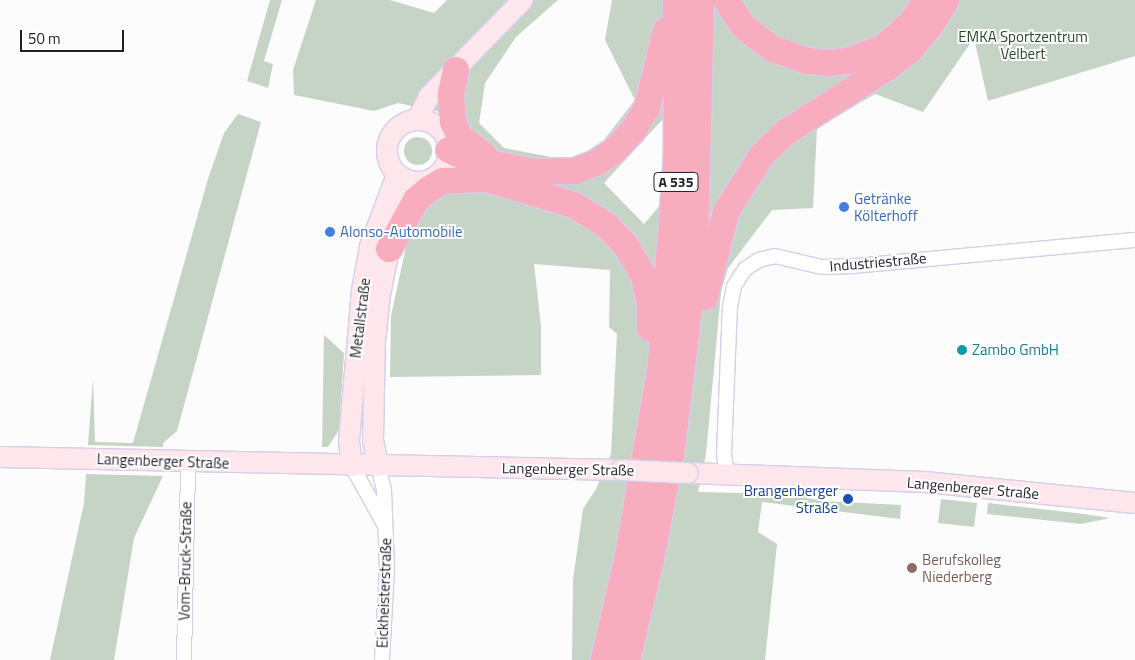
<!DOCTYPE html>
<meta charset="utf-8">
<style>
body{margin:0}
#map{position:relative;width:1135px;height:660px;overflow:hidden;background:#fcfcfc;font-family:"Titillium Web",sans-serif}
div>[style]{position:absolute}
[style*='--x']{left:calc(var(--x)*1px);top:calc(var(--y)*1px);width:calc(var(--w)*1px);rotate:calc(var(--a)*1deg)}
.green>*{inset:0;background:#c5d4c4}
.round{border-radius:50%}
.roads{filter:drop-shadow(1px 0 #d4ceeb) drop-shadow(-1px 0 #d4ceeb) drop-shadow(0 1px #d4ceeb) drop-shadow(0 -1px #d4ceeb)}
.minor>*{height:14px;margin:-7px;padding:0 7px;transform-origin:7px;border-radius:7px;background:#fff}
.secondary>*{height:20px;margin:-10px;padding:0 10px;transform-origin:10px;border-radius:10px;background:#fde6ec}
.secondary>.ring{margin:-10px;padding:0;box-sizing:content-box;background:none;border:20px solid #fde6ec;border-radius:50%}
.motorway>*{height:26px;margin:-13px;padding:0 13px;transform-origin:13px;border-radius:13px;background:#f7adbe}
.bridges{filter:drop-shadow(1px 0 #d4ceeb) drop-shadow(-1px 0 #d4ceeb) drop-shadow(0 1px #d4ceeb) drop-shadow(0 -1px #d4ceeb)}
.secondary-bridge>*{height:20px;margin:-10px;padding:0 10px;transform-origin:10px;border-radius:10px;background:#fde6ec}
.dots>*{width:14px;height:14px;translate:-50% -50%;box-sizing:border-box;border:2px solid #fff;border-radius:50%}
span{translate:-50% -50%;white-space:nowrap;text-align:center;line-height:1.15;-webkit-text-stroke:4px #fff;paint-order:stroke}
.shield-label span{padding:1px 4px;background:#fff;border:1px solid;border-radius:4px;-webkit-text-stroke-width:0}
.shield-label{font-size:14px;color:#211e29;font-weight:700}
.park-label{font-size:15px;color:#294926}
.shop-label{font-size:15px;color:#366cbe}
.left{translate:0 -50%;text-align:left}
.street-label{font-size:15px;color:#211e29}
.culture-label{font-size:15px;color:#0d838f}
.transit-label{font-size:15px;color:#164399}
.right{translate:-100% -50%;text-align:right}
.education-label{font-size:15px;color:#785e54}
.scale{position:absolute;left:20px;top:30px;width:104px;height:22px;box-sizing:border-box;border:2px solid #211e29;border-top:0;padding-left:6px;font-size:15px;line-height:18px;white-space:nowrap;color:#211e29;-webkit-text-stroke:4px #fff;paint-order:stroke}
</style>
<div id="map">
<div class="green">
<i style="clip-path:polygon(270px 0,282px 0,264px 61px,273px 64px,268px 88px,247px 81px)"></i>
<i style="clip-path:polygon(evenodd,316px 0,390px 0,434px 13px,447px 0,558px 0,516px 37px,485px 83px,479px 123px,504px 148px,572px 161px,604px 140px,635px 100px,605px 40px,612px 0,1135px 0,1135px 56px,988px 101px,974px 38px,923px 112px,875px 94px,817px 128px,813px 208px,772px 210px,728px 268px,721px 292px,706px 454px,698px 492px,788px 494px,823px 501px,901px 505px,900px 519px,762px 502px,758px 532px,777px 544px,765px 660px,572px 660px,573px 580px,583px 509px,596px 489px,611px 454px,617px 334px,609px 327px,610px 270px,534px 264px,541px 326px,541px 375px,390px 377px,391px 316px,412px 219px,430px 200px,454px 188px,460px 116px,398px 103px,374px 111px,294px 95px,293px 70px,316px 0,663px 119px,661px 204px,644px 224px,604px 183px,663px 119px)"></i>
<i style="clip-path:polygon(238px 114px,261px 122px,177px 431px,163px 443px,163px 447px,88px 445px,93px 378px,95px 442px,133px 443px,208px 179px,224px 133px)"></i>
<i class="round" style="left:404px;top:137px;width:28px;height:28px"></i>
<i style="clip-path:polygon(324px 335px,344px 353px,339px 430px,328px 447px,322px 447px)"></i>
<i style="clip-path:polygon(86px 474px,163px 476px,134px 538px,114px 660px,50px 660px,84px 503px)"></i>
<i style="clip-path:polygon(941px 499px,977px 503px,974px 527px,938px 523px)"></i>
<i style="clip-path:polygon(988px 503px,1084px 514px,1110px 518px,1081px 524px,987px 514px)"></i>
</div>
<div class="roads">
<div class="minor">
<i style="--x:352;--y:466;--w:66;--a:61.1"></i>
<i style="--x:378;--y:466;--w:25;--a:76"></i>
<i style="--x:384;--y:490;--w:78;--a:87.8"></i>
<i style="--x:387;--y:568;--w:92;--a:93.1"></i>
<i style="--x:727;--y:475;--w:21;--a:-98"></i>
<i style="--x:724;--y:454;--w:147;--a:-87.7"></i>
<i style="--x:730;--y:307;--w:21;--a:-79"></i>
<i style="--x:734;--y:286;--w:20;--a:-57"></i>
<i style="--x:745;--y:269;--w:17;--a:-33"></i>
<i style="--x:759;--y:260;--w:16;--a:-14"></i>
<i style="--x:775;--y:256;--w:48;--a:13.2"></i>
<i style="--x:822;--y:267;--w:32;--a:-2"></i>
<i style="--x:854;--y:266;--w:282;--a:-5.3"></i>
<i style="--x:184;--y:660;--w:197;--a:-88.8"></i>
</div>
<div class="secondary">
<i style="--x:417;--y:120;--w:27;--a:-63"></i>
<i style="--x:429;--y:96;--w:134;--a:-45.6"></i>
<i class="ring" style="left:387px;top:120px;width:42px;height:42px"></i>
<i style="--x:0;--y:457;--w:621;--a:1.2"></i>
<i style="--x:352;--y:466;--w:25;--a:-97"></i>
<i style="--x:349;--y:441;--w:152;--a:-85.1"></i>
<i style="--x:362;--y:290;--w:45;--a:-79.7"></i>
<i style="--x:370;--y:246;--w:77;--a:-69.4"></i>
<i style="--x:378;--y:466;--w:25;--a:-101"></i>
<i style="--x:373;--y:441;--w:100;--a:-88.9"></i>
<i style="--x:375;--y:341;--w:46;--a:-83.8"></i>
<i style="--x:380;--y:295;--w:47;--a:-78.9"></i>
<i style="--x:389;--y:249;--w:56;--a:-73.5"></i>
<i style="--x:405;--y:195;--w:15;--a:-58"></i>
<i style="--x:688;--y:473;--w:237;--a:2.2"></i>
<i style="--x:925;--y:482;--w:211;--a:5.7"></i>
</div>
<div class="motorway">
<i style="--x:726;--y:0;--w:31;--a:57"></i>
<i style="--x:743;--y:26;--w:36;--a:38"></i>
<i style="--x:771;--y:48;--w:38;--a:20"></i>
<i style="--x:807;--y:61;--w:21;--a:5"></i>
<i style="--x:828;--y:63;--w:20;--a:-6"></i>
<i style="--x:848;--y:61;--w:39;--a:-21"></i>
<i style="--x:884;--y:47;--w:38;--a:-42"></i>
<i style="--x:912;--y:22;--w:26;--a:-58"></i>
<i style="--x:456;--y:70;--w:25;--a:102"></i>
<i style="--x:451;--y:94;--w:28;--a:86"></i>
<i style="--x:453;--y:122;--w:17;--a:65"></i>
<i style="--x:460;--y:137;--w:31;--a:37"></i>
<i style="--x:449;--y:150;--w:22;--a:24"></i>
<i style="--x:469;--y:159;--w:67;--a:11.1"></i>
<i style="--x:535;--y:172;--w:40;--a:-1.4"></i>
<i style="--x:575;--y:171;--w:22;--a:-21"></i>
<i style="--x:596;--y:163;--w:23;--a:-34"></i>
<i style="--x:615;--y:150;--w:26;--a:-47"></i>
<i style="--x:633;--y:131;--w:27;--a:-59"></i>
<i style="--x:647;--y:108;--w:80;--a:-76.3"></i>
<i style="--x:470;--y:174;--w:109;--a:16.6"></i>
<i style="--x:574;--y:205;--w:39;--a:32"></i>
<i style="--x:607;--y:226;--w:28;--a:46"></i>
<i style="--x:626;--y:246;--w:35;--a:59"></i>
<i style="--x:644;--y:276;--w:29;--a:78"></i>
<i style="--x:650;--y:304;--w:24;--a:90"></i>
<i style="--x:389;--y:249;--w:56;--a:-61.1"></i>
<i style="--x:416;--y:200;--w:17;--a:-40"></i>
<i style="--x:429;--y:189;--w:16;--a:-30"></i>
<i style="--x:443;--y:181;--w:43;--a:-2.7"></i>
<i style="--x:705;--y:297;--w:88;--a:-76.1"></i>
<i style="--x:726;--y:212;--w:67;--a:-57.7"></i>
<i style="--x:762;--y:155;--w:33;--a:-44"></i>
<i style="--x:786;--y:132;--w:120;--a:-32.4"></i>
<i style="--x:887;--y:68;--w:31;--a:-38"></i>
<i style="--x:911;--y:49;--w:30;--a:-50"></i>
<i style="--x:930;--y:26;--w:31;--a:-58"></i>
<i style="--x:604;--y:660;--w:107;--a:-77"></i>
<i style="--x:628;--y:556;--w:195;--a:-80.2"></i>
<i style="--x:661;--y:364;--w:209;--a:-85.6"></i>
<i style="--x:677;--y:156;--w:156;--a:-90.4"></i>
<i style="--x:627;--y:660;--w:104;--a:-76.6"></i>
<i style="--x:651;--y:559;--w:107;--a:-79.2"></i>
<i style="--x:671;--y:454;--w:120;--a:-82.8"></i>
<i style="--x:686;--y:335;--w:88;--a:-84.2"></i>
<i style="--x:695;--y:247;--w:247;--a:-88.6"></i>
</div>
</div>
<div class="bridges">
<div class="secondary-bridge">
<i style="--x:621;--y:470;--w:67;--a:2.6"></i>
</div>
</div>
<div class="dots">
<i style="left:844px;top:207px;background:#3f7fe0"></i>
<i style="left:330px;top:232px;background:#3f7fe0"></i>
<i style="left:962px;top:350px;background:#0f9aa8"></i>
<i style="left:848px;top:499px;background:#1a4fb4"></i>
<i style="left:912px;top:568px;background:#8d6e63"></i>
</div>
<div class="shield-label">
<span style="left:676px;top:182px">A 535</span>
</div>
<div class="park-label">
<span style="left:1023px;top:45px">EMKA Sportzentrum<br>Velbert</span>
</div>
<div class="shop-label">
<span class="left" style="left:854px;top:207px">Getränke<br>Költerhoff</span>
<span class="left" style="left:340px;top:232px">Alonso-Automobile</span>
</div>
<div class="street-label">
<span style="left:878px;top:262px;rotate:-5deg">Industriestraße</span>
<span style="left:360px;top:318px;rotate:-83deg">Metallstraße</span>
<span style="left:163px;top:461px;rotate:2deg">Langenberger Straße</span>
<span style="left:568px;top:469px;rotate:1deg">Langenberger Straße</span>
<span style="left:973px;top:488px;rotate:5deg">Langenberger Straße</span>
<span style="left:185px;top:561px;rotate:-89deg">Vom-Bruck-Straße</span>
<span style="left:384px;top:593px;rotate:-88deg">Eickheisterstraße</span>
</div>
<div class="culture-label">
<span class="left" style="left:972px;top:350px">Zambo GmbH</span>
</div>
<div class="transit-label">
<span class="right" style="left:838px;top:499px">Brangenberger<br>Straße</span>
</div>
<div class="education-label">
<span class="left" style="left:922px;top:568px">Berufskolleg<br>Niederberg</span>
</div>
<div class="scale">50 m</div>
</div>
